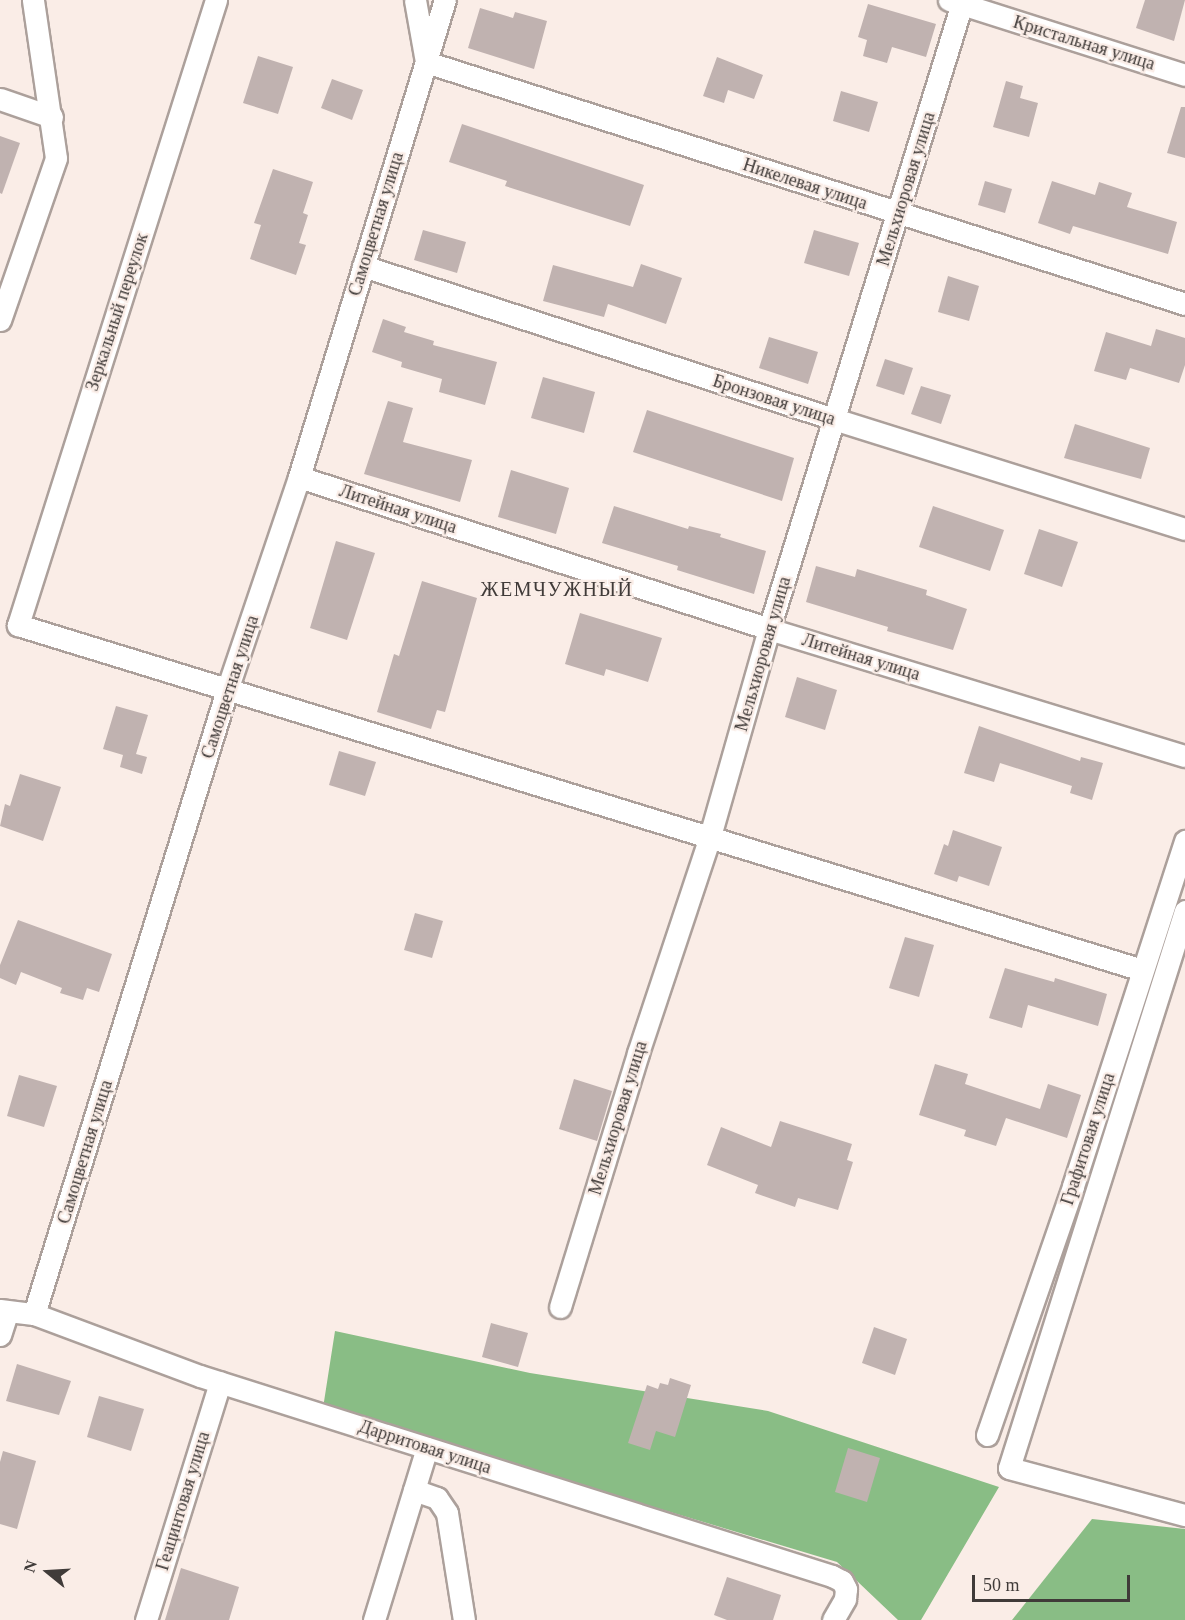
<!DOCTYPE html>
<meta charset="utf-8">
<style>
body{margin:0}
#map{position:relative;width:1185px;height:1620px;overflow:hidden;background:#faede7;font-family:"Times New Roman",serif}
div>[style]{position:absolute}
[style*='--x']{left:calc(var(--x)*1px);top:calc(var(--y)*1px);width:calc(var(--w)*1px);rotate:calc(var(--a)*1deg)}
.forest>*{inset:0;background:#89bd85}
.building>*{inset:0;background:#c0b2b0}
.roads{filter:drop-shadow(2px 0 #aca09b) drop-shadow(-2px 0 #aca09b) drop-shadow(0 2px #aca09b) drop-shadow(0 -2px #aca09b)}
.minor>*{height:21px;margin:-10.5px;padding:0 10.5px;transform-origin:10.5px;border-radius:10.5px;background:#fff}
span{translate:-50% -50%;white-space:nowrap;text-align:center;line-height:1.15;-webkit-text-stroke:4.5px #faede7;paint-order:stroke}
.street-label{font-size:18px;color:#403b39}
.neighbourhood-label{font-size:20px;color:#403b39;letter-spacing:1.5px}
.north{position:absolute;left:18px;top:1542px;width:60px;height:60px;-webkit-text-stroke:4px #faede7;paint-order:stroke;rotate:288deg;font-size:16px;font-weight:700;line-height:24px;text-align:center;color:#403b39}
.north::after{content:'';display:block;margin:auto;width:21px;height:27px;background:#403b39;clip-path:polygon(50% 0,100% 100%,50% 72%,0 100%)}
.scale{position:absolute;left:972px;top:1575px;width:158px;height:27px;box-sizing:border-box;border:3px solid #403b39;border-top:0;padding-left:8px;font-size:18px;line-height:21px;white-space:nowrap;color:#403b39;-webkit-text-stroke:4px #faede7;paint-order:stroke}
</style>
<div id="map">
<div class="forest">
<i style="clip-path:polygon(335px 1331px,530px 1373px,768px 1411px,999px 1487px,921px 1620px,898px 1620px,837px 1562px,323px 1408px)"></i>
<i style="clip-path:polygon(1092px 1519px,1185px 1529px,1185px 1620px,1012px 1620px)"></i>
</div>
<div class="building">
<i style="clip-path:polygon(1145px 0,1185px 0,1174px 41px,1136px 28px)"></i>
<i style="clip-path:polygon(868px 4px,936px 24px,926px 57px,892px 47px,887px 63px,863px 56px,867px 40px,858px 37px)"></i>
<i style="clip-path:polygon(480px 8px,513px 18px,515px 12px,547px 21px,534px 69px,468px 48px)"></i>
<i style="clip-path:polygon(258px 56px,293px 67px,278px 114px,243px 103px)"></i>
<i style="clip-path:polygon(717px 57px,763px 75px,754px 99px,728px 90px,724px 103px,703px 96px)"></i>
<i style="clip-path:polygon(332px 79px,363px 90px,352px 120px,321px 108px)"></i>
<i style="clip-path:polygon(1006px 81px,1023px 86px,1020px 98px,1038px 103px,1029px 137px,993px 127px)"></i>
<i style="clip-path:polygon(841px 91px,878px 102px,869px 132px,833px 121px)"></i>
<i style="clip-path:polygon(1181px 107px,1185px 107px,1185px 158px,1167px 153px)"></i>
<i style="clip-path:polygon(462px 124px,644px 185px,630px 226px,505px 186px,507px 181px,449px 162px)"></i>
<i style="clip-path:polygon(0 136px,20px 143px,2px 194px,0 193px)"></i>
<i style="clip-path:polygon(273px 169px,313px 182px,303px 213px,308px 215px,299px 243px,306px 245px,296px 275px,250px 259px,261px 225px,254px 223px)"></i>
<i style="clip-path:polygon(985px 181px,1012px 189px,1005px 213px,978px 205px)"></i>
<i style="clip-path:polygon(1052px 181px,1095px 195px,1099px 182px,1132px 193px,1127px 207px,1177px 222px,1168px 254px,1073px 226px,1070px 234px,1038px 223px)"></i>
<i style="clip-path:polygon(423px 230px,466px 242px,457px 273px,414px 260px)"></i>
<i style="clip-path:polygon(814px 230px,859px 243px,849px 276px,804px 263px)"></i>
<i style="clip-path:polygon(641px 264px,682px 278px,666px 324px,608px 304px,604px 317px,543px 301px,553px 265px,633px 287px)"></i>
<i style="clip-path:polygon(948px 276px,979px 286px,969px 321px,938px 312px)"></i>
<i style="clip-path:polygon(383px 319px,406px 327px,404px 332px,434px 341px,433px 345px,497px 362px,485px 405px,439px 392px,442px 379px,401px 367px,402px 362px,372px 352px)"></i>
<i style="clip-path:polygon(1156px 329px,1185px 338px,1185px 365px,1179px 383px,1130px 368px,1126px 380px,1094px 371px,1106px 332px,1151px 346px)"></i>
<i style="clip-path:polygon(769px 337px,818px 352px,808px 384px,759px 368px)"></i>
<i style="clip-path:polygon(885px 359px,913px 368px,904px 395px,876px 386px)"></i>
<i style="clip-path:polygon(543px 377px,595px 392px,584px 433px,531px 418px)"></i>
<i style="clip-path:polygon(921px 386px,951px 395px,941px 424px,911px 414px)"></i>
<i style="clip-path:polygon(388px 401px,413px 408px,403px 442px,472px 460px,460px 502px,364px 474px)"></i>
<i style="clip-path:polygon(647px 410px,794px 458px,782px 501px,633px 452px)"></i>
<i style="clip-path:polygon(1075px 424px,1150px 448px,1141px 479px,1064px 458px)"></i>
<i style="clip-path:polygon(511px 470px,569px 488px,556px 534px,498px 517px)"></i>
<i style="clip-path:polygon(614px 506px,688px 529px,689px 526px,721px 534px,720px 537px,766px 551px,754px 594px,677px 570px,678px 566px,602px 543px)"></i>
<i style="clip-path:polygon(933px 506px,1004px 530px,990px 571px,919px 547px)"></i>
<i style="clip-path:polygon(1039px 529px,1078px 542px,1062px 587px,1024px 574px)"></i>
<i style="clip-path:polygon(336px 541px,375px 553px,347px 640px,310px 628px)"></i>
<i style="clip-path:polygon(816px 566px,855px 577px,857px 569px,927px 590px,926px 595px,967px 609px,953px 650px,887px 631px,888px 627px,806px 602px)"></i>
<i style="clip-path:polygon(422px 581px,477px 598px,445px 712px,437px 710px,431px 729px,377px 712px,394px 654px,399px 656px)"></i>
<i style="clip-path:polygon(580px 613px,662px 638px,648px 682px,606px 669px,604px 676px,565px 664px)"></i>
<i style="clip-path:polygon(797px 677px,837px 690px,825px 730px,785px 717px)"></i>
<i style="clip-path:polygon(116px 706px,148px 715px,136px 754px,147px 757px,142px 774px,120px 767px,123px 755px,103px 749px)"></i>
<i style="clip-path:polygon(979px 726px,1080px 761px,1081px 757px,1103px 763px,1092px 800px,1070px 793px,1072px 786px,1000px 763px,994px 782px,964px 773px)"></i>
<i style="clip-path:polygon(339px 751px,376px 762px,365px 796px,329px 785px)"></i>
<i style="clip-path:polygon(20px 774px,61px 787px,43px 841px,0 826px,5px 804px,10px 806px)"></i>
<i style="clip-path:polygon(953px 830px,1002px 847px,989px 886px,959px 876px,957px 882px,934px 874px,944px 844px,948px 846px)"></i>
<i style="clip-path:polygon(415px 913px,443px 921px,432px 958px,404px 950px)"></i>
<i style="clip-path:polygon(18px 920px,112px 954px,99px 992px,87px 988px,83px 1000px,60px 993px,62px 988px,21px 972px,16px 985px,0 978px,0 965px)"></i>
<i style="clip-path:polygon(905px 937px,934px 945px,919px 997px,889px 988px)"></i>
<i style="clip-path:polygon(1005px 968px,1054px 982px,1055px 978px,1107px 994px,1098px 1026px,1028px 1005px,1022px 1028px,989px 1018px)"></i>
<i style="clip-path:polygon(935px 1064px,968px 1074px,965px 1084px,1040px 1109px,1048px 1084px,1081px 1095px,1067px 1138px,1006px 1118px,996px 1146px,964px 1136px,966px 1130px,919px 1115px)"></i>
<i style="clip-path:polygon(19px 1075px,57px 1086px,44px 1127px,7px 1116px)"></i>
<i style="clip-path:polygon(574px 1079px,612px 1091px,597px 1141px,559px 1129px)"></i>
<i style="clip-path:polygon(780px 1121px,852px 1144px,847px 1160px,853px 1162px,838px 1210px,798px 1198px,795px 1207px,755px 1193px,758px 1185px,707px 1165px,721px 1127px,771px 1147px)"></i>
<i style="clip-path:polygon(491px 1323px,528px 1333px,518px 1367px,482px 1357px)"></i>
<i style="clip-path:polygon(874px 1327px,907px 1339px,895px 1375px,862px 1363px)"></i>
<i style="clip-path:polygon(17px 1364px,71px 1381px,59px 1415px,6px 1401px)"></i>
<i style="clip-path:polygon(670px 1378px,691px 1385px,675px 1437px,656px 1431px,650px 1450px,628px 1443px,647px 1385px,658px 1389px,660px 1383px,668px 1385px)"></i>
<i style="clip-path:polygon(99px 1396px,144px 1409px,131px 1451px,87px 1437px)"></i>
<i style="clip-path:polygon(848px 1448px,880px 1458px,867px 1502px,835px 1492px)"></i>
<i style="clip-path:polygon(3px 1451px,36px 1461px,17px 1529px,0 1524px,0 1462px)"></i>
<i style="clip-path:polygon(181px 1568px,239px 1587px,229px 1620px,165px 1620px)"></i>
<i style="clip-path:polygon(727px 1577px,781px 1595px,773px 1620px,727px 1620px,714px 1615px)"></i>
</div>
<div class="roads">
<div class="minor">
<i style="--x:216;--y:0;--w:656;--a:107.58"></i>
<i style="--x:18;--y:625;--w:1176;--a:17.06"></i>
<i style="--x:415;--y:0;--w:63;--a:79.9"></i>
<i style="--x:426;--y:62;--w:797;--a:17.68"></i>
<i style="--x:949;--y:0;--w:248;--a:17.6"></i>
<i style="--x:0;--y:99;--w:55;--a:19.1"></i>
<i style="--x:363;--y:266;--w:495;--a:18"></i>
<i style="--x:834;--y:419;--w:368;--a:17.4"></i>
<i style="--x:0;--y:320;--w:171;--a:-70.9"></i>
<i style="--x:56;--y:158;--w:160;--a:-98.3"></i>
<i style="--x:299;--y:477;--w:494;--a:17.9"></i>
<i style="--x:769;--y:629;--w:435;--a:17"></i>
<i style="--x:1185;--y:911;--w:584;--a:107.54"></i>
<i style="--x:1009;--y:1468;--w:182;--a:15"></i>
<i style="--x:560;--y:1307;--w:266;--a:-72.9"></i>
<i style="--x:638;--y:1053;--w:229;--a:-71.6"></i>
<i style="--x:710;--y:836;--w:215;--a:-74.1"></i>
<i style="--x:769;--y:629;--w:658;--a:-72.86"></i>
<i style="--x:0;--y:1310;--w:34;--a:7"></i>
<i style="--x:34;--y:1314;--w:177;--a:20.5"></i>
<i style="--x:200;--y:1376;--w:663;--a:17.56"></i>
<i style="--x:832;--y:1576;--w:11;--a:27"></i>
<i style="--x:842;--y:1581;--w:9;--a:63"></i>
<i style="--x:846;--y:1589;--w:10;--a:96"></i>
<i style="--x:845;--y:1599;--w:24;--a:120"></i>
<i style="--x:34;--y:1314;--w:653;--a:-72.81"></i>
<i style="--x:227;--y:690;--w:225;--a:-71.3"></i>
<i style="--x:299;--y:477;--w:499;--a:-73"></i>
<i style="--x:0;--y:1335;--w:23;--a:-72"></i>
<i style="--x:987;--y:1435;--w:263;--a:-70.9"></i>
<i style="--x:1073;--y:1186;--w:363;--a:-72"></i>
<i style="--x:414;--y:1490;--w:24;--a:19"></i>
<i style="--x:437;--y:1498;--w:18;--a:56"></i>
<i style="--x:447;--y:1513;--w:108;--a:81"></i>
<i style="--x:146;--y:1620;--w:249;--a:-72.7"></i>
<i style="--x:374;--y:1620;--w:180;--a:-72.9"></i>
</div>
</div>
<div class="street-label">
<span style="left:1084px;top:43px;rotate:17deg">Кристальная улица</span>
<span style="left:805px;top:184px;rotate:18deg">Никелевая улица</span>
<span style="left:906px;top:189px;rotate:-73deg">Мельхиоровая улица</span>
<span style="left:376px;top:224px;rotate:-73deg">Самоцветная улица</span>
<span style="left:117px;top:312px;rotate:-72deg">Зеркальный переулок</span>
<span style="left:774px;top:400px;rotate:18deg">Бронзовая улица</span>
<span style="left:398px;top:509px;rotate:18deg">Литейная улица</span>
<span style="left:763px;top:654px;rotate:-74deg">Мельхиоровая улица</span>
<span style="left:861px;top:657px;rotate:17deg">Литейная улица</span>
<span style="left:230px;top:687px;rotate:-72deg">Самоцветная улица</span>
<span style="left:618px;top:1118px;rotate:-73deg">Мельхиоровая улица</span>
<span style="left:1088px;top:1139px;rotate:-72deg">Графитовая улица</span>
<span style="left:85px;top:1152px;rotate:-73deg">Самоцветная улица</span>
<span style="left:425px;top:1447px;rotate:18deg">Дарритовая улица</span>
<span style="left:183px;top:1501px;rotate:-73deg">Геацинтовая улица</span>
</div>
<div class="neighbourhood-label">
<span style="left:557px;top:589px">ЖЕМЧУЖНЫЙ</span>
</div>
<div class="north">N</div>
<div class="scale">50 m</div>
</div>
